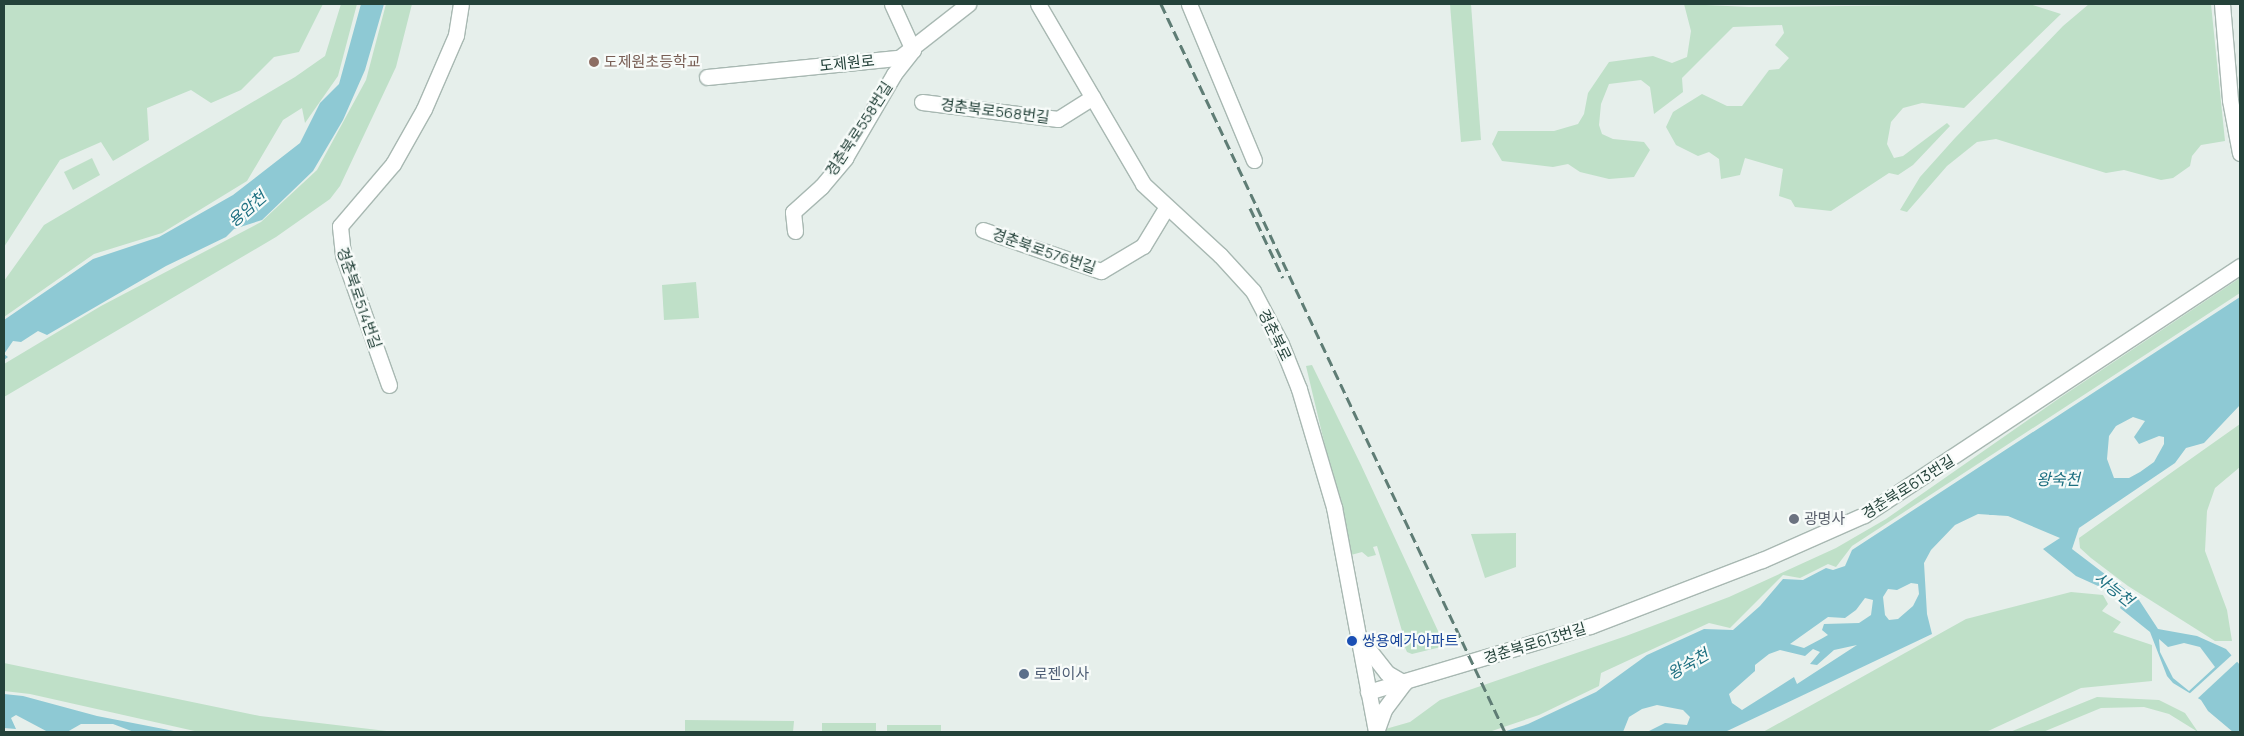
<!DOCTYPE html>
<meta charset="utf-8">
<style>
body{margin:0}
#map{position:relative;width:2244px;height:736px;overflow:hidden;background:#e6efeb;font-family:Manrope,"Noto Sans KR",sans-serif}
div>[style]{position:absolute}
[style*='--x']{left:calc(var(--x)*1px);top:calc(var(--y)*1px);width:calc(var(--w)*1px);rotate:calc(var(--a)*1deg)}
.green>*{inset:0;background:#bfe0c8}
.water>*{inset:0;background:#8ec9d4}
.pier>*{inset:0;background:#e6efeb}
.roads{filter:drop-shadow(1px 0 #a8b8b2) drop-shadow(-1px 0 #a8b8b2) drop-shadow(0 1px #a8b8b2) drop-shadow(0 -1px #a8b8b2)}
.minor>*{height:15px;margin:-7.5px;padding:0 7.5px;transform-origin:7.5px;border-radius:7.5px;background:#fff}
.rail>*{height:3px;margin-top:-1.5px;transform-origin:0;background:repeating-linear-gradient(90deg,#5f7d75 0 10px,transparent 0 15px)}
.dots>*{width:14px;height:14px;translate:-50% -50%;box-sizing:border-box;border:2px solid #f7fbf9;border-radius:50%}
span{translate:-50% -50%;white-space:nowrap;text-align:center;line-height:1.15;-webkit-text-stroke:4.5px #f7fbf9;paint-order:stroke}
.education-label{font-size:15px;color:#785e54}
.left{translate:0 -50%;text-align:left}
.street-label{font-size:15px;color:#24423a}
.worship-label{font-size:15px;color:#5b616d}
.transit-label{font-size:15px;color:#164399}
.service-label{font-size:15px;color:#4e5e75}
.water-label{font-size:16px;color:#1c6f80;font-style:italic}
.frame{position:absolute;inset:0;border:5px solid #24423a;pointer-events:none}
</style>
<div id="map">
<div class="green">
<i style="clip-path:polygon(4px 4px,323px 4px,299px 52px,274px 57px,241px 90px,211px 103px,191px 90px,147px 108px,149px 140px,113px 161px,101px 142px,60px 160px,4px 247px)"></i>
<i style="clip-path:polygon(341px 4px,357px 4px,338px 76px,305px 123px,302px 108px,283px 120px,247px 181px,162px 233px,94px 254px,4px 317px,4px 281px,44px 225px,295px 77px,325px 56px)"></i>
<i style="clip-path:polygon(386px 4px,412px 4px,396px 67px,340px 186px,330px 199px,276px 237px,4px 397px,4px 364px,101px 306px,261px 222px,317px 170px,366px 80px)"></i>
<i style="clip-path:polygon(1450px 4px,1471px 4px,1481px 140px,1461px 142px)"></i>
<i style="clip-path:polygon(1684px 4px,1749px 7px,2030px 4px,2061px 14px,1964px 108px,1922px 103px,1903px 108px,1891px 122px,1887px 144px,1894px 158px,1903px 156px,1947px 123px,1950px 126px,1913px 165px,1898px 175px,1889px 173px,1831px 211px,1795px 207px,1791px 200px,1779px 196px,1783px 169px,1745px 158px,1740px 175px,1721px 179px,1719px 159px,1709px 152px,1698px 156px,1676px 145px,1666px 127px,1673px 112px,1702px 94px,1727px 106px,1742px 106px,1769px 70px,1779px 69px,1789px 58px,1775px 45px,1784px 33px,1782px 25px,1733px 27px,1682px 78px,1683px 92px,1654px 114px,1650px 87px,1641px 80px,1609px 84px,1601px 104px,1599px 125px,1602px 134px,1613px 139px,1644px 142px,1650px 150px,1634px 177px,1609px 179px,1580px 172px,1568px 164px,1553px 167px,1502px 161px,1492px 144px,1498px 131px,1554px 131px,1578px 124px,1584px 114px,1588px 93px,1609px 62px,1653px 56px,1672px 63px,1687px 57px,1691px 31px)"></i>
<i style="clip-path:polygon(2089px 4px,2211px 4px,2225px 141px,2201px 145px,2192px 156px,2190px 166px,2173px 178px,2161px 180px,2124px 170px,2106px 173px,1996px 139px,1977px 142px,1947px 166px,1907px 212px,1900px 210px,1920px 177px,1955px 138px,2063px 26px)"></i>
<i style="clip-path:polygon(92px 158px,100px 175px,73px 190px,64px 172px)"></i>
<i style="clip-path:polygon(2240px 278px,2240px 293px,1852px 546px,1836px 567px,1828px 564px,1800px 578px,1783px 575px,1730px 628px,1709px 623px,1601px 673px,1599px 686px,1539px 715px,1489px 732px,1375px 732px,1410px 722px,1440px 700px,1626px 636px,1729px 597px,1836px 548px,1886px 519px,2061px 397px)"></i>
<i style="clip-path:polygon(696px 282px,699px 318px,664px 320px,662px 285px)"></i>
<i style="clip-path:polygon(1312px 365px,1361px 465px,1445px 646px,1412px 654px,1407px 652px,1399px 634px,1402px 631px,1377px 546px,1373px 547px,1376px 555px,1368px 557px,1362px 552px,1351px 555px,1306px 366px)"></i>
<i style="clip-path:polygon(2240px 424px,2240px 467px,2215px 488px,2207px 511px,2205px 551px,2227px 610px,2232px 641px,2215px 641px,2128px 586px,2091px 558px,2080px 548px,2079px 538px)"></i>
<i style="clip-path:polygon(1516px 533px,1516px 567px,1485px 578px,1471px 534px)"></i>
<i style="clip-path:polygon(2071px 592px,2103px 595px,2108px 604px,2102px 611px,2121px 622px,2113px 632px,2152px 645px,2152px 681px,2081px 688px,1986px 732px,1763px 732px,1966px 619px)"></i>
<i style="clip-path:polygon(4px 663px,260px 716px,395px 732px,199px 732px,30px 694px,4px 691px)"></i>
<i style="clip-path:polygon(2097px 697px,2159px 700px,2185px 713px,2198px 732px,2169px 714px,2144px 707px,2101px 708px,2043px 732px,2010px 732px)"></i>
<i style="clip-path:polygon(685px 720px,794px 721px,793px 732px,685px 732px)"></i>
<i style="clip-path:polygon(822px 723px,876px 723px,876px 732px,822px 732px)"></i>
<i style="clip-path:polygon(887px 725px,941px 725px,941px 732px,887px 732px)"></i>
</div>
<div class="water">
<i style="clip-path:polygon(361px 4px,384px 4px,365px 70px,343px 120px,313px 171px,262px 220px,234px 229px,226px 237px,166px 266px,47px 335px,38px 331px,21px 342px,13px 341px,4px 354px,8px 357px,4px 360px,4px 320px,93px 259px,159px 237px,233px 195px,300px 143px,320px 103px,339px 84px)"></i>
<i style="clip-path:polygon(evenodd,2240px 297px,2240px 405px,2204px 443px,2186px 448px,2175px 463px,2079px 528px,2072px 549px,2139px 600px,2158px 629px,2197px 636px,2226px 649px,2240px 665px,2240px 732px,2233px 732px,2208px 711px,2201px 700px,2173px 683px,2167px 676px,2150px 632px,2120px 608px,2122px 602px,2118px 595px,2076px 576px,2043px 549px,2060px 538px,2008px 516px,1978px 514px,1955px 525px,1931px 550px,1924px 563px,1927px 614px,1932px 634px,1725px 732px,1647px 732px,1665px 723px,1687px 725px,1690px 717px,1683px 710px,1657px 705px,1642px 709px,1629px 717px,1623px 732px,1503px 732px,1528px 724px,1596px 692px,1647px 655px,1704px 629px,1733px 630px,1760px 606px,1783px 579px,1803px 580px,1826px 568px,1833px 570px,1845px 566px,1852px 550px,2240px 297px,2133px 417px,2145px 421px,2134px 437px,2139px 444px,2159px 436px,2164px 437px,2164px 444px,2154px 462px,2140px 472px,2129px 478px,2114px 478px,2107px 459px,2109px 436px,2116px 426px,2133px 417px,2240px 297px,1911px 583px,1918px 584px,1919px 594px,1913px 606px,1898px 619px,1889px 620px,1885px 615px,1883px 597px,1888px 589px,1897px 590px,1911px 583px,2240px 297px,1865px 598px,1873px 600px,1871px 615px,1859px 623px,1824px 624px,1822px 630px,1828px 635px,1821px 639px,1804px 648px,1790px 644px,1828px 617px,1845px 618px,1856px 610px,1865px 598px,2240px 297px,2159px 639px,2168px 647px,2184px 643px,2200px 647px,2215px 667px,2189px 691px,2173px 678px,2160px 652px,2159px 639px,2240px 297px,1857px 645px,1797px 684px,1794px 677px,1742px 710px,1732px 703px,1729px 694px,1755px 671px,1755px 665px,1769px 654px,1780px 650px,1805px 656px,1813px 649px,1820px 652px,1810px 664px,1817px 665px,1834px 650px,1857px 645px)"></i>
<i style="clip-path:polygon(4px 694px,23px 696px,97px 716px,179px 732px,134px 732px,113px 724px,81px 724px,67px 732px,48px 732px,16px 715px,11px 718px,16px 729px,4px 728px)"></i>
</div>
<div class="pier">
<i style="clip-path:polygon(2233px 654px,2239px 660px,2196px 700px,2188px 695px)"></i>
</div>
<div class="roads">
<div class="minor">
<i style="--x:1038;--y:4;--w:208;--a:59.7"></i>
<i style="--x:1143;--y:184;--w:105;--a:42.7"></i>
<i style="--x:1220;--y:255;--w:49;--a:47.5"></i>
<i style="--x:1253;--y:291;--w:60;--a:62.2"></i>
<i style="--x:1281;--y:344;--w:48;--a:68.2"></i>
<i style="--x:1299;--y:389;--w:123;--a:73.5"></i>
<i style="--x:1334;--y:507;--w:229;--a:79.4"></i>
<i style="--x:1189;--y:4;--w:169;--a:67.4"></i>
<i style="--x:2222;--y:4;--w:96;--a:85.2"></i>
<i style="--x:2230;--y:100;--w:54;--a:79.3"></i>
<i style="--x:707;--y:77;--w:193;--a:-5.7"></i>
<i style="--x:899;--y:58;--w:88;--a:-38"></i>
<i style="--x:922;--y:102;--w:137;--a:7.1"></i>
<i style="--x:1058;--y:119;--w:41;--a:-32.2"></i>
<i style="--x:983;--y:230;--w:125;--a:19.2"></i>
<i style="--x:1101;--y:271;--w:49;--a:-30.8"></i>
<i style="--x:1143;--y:246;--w:44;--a:-58.8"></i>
<i style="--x:795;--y:231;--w:19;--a:-96"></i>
<i style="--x:793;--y:212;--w:38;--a:-42"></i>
<i style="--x:821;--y:187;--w:38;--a:-50"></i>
<i style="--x:845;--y:158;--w:97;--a:-59.7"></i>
<i style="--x:894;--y:74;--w:31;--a:-52"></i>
<i style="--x:913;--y:50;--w:51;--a:-114.5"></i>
<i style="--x:389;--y:385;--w:138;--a:-109.5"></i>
<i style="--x:343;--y:255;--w:29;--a:-96"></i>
<i style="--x:340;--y:226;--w:82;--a:-49.5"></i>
<i style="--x:393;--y:164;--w:63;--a:-60.6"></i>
<i style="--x:424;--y:109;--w:81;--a:-66.6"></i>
<i style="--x:456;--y:35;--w:31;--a:-81"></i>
<i style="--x:1361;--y:640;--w:42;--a:51.8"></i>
<i style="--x:1387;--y:673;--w:20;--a:30"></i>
<i style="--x:1404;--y:683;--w:34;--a:127"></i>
<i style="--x:1384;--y:710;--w:23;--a:110"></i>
<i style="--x:1368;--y:692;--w:232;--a:-16.6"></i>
<i style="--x:1590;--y:626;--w:184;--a:-21"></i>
<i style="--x:1762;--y:560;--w:111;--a:-23.8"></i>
<i style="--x:1864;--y:515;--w:451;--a:-33.5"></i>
</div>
</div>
<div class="rail">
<i style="--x:1161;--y:4;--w:805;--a:64.71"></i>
<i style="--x:1250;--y:208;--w:77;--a:64.8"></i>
</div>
<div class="dots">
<i style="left:594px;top:62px;background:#8d6e63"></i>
<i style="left:1794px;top:519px;background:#6b7280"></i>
<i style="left:1352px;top:641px;background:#1a4fb4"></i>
<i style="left:1024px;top:674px;background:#5c6f8a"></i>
</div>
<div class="education-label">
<span class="left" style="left:604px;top:62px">도제원초등학교</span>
</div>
<div class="street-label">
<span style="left:847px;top:63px;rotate:-6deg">도제원로</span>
<span style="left:995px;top:111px;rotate:7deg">경춘북로568번길</span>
<span style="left:859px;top:129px;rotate:-57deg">경춘북로558번길</span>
<span style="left:1044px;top:251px;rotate:19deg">경춘북로576번길</span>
<span style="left:359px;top:298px;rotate:71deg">경춘북로514번길</span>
<span style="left:1275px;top:335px;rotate:64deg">경춘북로</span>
<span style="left:1908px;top:487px;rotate:-32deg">경춘북로613번길</span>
<span style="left:1535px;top:643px;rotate:-17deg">경춘북로613번길</span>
</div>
<div class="worship-label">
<span class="left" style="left:1804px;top:519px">광명사</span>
</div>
<div class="transit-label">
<span class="left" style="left:1362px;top:641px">쌍용예가아파트</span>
</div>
<div class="service-label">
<span class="left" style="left:1034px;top:674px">로젠이사</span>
</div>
<div class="water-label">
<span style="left:247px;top:209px;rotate:-41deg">용암천</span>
<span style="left:2058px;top:479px">왕숙천</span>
<span style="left:2114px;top:589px;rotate:38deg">사능천</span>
<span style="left:1688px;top:664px;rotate:-30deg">왕숙천</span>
</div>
<div class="frame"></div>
</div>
